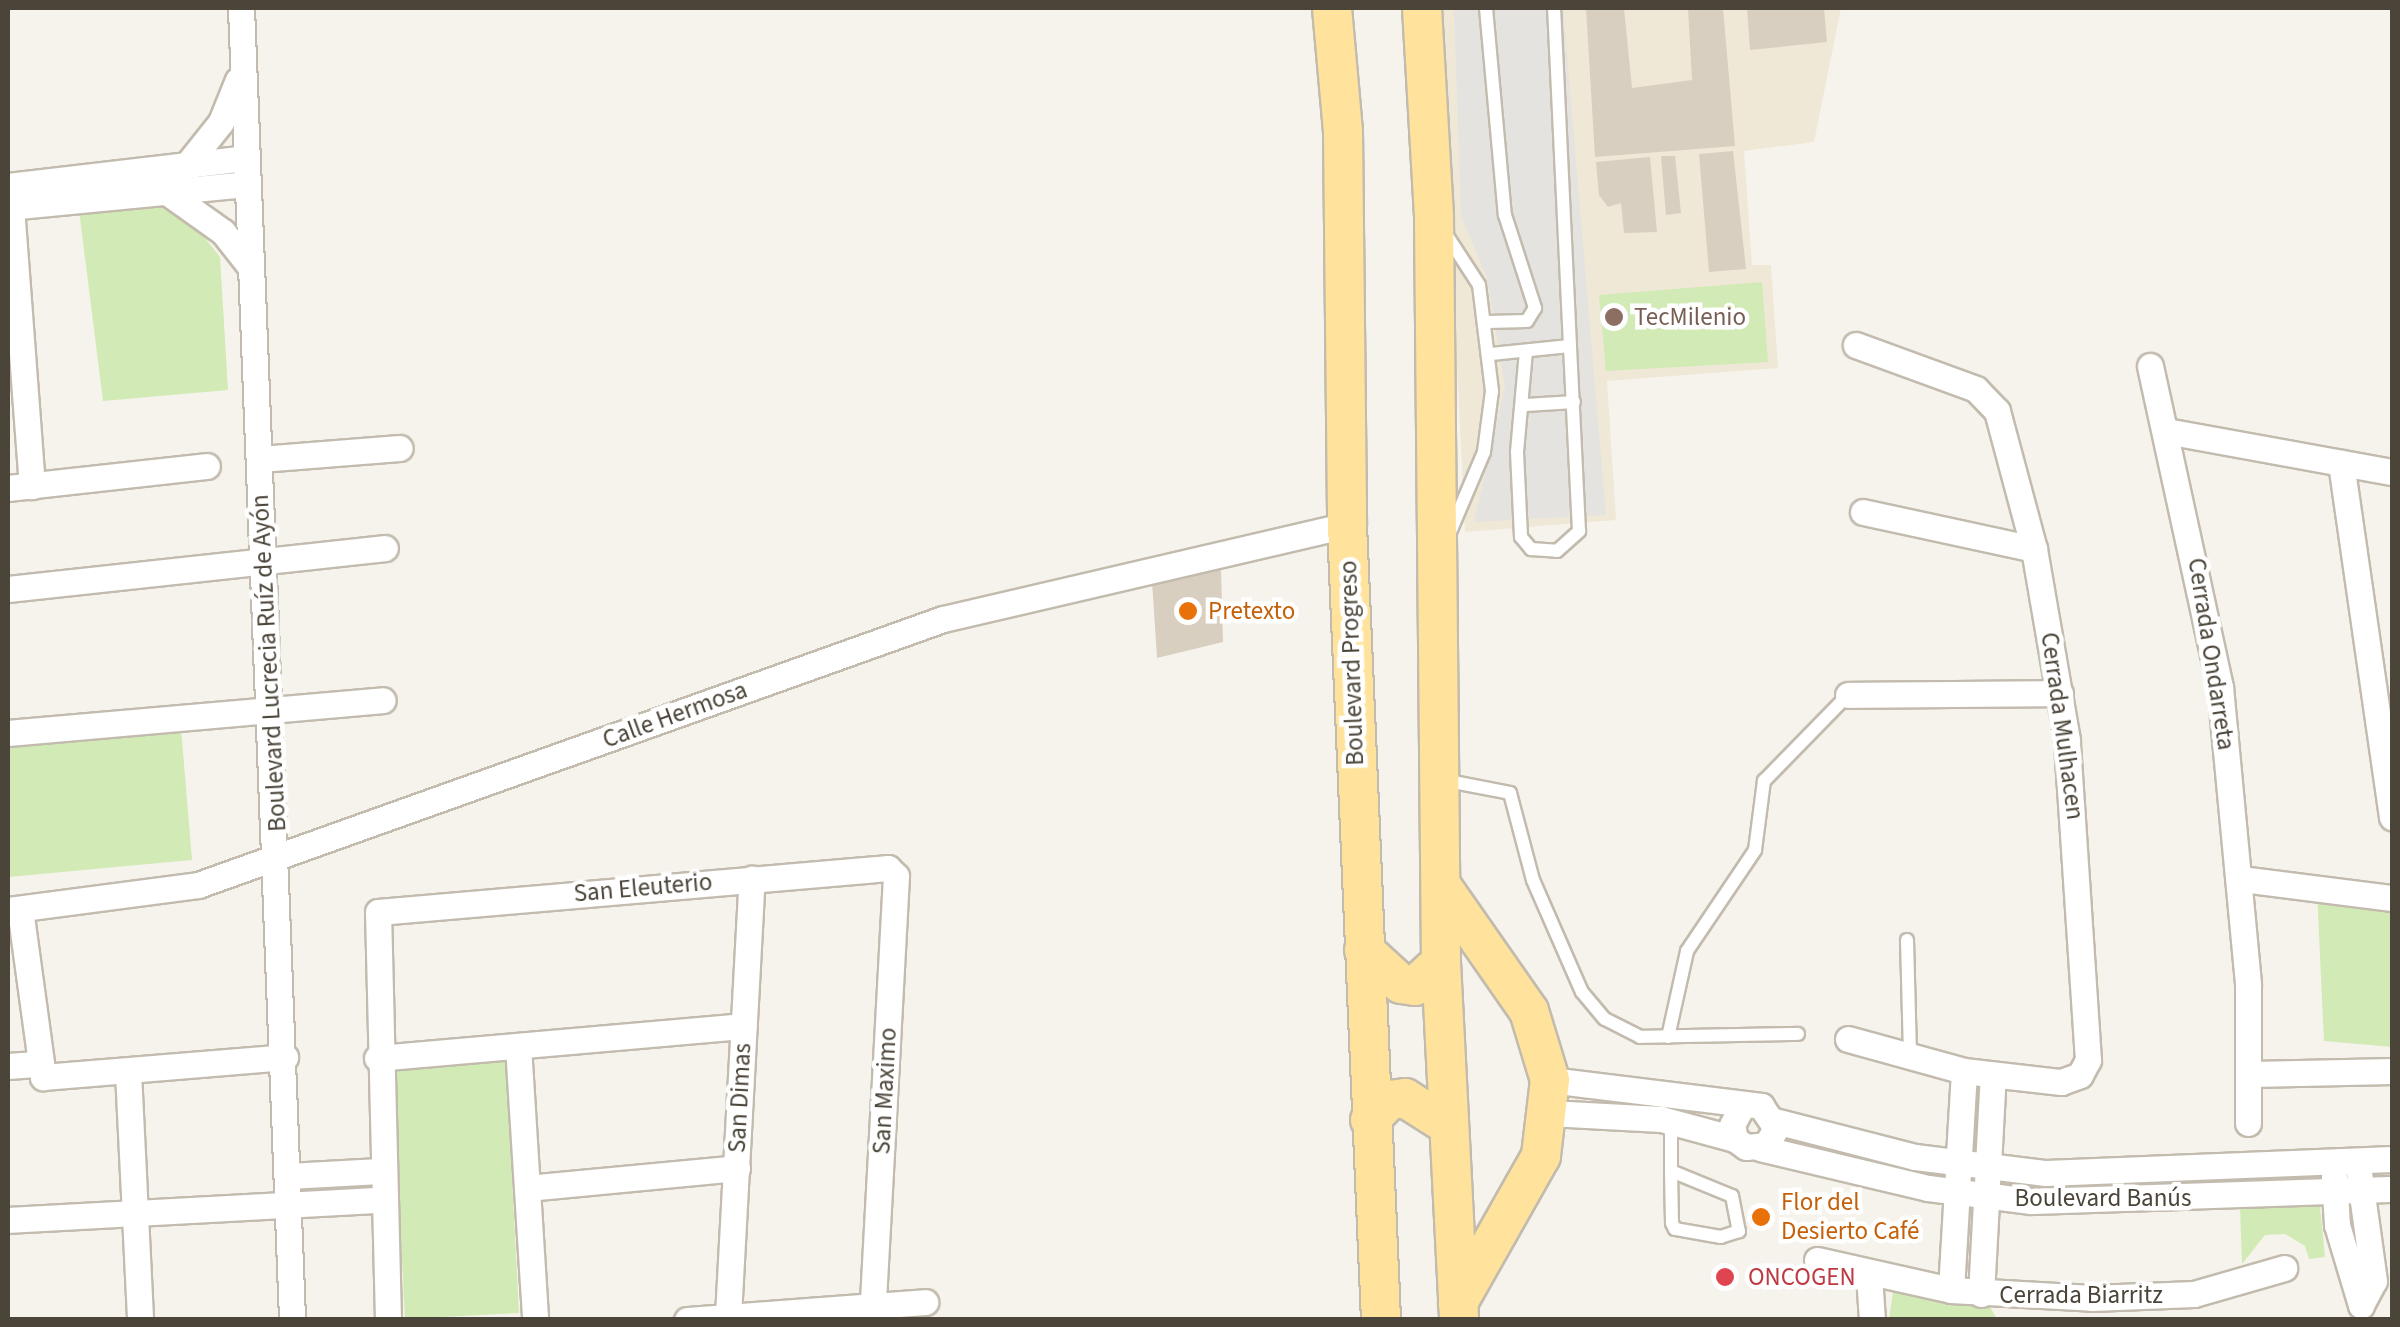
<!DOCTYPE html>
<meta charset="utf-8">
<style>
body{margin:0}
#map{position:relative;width:2400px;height:1327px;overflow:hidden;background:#f6f3ec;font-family:"Source Sans 3",sans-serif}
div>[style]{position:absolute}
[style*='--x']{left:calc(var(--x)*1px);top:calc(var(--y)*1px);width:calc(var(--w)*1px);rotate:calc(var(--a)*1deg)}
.education>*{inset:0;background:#efe8d6}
.green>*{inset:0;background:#d2eab5}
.parking>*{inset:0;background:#e5e3e0}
.building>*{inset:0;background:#d8cfc1}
.roads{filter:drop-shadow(2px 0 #c2bbae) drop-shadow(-2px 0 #c2bbae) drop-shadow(0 2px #c2bbae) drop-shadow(0 -2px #c2bbae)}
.service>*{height:12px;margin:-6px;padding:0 6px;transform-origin:6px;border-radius:6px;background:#fff}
.minor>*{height:25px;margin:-12.5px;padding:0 12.5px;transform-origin:12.5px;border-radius:12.5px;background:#fff}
.primary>*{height:38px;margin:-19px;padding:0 19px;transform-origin:19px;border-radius:19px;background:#ffe39c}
.dots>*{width:28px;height:28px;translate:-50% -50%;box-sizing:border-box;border:5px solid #fff;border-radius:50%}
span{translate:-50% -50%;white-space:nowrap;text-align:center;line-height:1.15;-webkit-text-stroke:9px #fff;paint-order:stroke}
.education-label{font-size:25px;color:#785e54}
.left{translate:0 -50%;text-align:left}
.food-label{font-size:25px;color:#c56008}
.street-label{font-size:25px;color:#4b4439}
.health-label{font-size:25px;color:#be3a42}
.frame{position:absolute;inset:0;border:10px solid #4b4439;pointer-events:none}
</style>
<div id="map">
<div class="education">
<i style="clip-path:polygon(1440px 8px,1841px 8px,1814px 142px,1744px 151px,1752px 265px,1771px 265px,1778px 368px,1607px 381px,1616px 520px,1465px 532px)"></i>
</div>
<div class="green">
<i style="clip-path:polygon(163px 204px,186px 214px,220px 257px,228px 390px,103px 401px,79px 210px)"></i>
<i style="clip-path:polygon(1762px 282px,1768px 362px,1606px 371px,1599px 295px)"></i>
<i style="clip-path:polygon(181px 728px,192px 860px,8px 877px,8px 744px)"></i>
<i style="clip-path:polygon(2317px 892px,2392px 901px,2392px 1047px,2324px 1041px)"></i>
<i style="clip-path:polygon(506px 1060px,519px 1313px,405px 1319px,392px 1066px)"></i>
<i style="clip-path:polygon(2319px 1196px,2325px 1257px,2309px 1259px,2305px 1246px,2285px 1234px,2265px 1235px,2242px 1264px,2240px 1206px)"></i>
<i style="clip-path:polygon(1904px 1291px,1989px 1305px,1997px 1319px,1889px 1319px,1893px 1292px)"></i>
</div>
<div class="parking">
<i style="clip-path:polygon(1454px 8px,1563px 8px,1606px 515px,1474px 522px,1505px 386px,1487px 278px,1461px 216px)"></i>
</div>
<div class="building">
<i style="clip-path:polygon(1586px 8px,1624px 8px,1632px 88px,1692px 80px,1688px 8px,1723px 8px,1735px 146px,1595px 157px)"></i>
<i style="clip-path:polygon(1747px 8px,1824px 8px,1827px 42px,1750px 50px)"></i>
<i style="clip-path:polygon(1733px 151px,1746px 269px,1709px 272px,1699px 154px)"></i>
<i style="clip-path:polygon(1661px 156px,1675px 156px,1681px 213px,1666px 215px)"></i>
<i style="clip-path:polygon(1650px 157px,1657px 232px,1624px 233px,1621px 203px,1608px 207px,1599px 195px,1596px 162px)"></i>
<i style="clip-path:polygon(1221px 570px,1223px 642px,1157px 658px,1152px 581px)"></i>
</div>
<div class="roads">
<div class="service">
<i style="--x:1486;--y:8;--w:208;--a:84.8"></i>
<i style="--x:1505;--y:215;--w:98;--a:72.1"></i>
<i style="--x:1535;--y:308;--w:15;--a:122"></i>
<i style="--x:1527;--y:321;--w:40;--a:178.6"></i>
<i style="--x:1442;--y:228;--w:68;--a:57"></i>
<i style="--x:1479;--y:285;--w:107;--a:83"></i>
<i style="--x:1492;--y:391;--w:62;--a:97.5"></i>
<i style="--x:1484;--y:452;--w:92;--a:113"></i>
<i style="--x:1526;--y:351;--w:101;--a:95.1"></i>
<i style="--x:1517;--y:452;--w:85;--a:87.3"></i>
<i style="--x:1521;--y:537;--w:16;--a:50"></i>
<i style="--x:1531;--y:549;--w:26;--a:4"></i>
<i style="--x:1557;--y:551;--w:30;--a:-42"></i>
<i style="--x:1579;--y:531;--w:185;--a:-92.8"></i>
<i style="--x:1491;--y:354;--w:79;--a:-5.8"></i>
<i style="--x:1570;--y:346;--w:338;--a:-92.7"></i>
<i style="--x:1526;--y:405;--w:48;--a:-3.6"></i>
<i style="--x:1443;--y:780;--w:68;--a:11"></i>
<i style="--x:1510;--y:793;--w:90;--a:75.2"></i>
<i style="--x:1533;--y:880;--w:122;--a:66.4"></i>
<i style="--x:1582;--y:992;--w:35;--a:50"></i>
<i style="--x:1605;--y:1019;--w:39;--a:27"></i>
<i style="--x:1640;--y:1037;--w:158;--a:-1.1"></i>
<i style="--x:1907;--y:940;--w:116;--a:88.5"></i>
<i style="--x:1668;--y:1037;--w:88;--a:-77.5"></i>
<i style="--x:1687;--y:951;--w:122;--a:-56"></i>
<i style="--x:1755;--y:850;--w:70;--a:-82.6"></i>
<i style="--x:1764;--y:781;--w:120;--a:-45.7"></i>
<i style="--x:1671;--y:1171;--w:66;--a:22.3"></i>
<i style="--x:1732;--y:1196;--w:36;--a:79"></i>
<i style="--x:1739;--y:1231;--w:19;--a:162"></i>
<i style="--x:1721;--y:1237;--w:47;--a:-170.1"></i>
<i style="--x:1675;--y:1229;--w:7;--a:-117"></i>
<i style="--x:1672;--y:1223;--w:52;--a:-91.1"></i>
<i style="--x:1671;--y:1171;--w:50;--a:-90"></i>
</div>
<div class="minor">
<i style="--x:241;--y:8;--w:1313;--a:87.77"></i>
<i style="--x:186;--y:166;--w:56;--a:-51.5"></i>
<i style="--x:221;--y:122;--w:45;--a:-68"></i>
<i style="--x:8;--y:186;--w:239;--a:-6.7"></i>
<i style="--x:164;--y:190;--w:72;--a:35.4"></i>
<i style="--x:223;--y:232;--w:42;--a:51.8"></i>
<i style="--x:8;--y:207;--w:239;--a:-5.5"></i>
<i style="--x:11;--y:207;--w:280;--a:85.7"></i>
<i style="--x:2150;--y:366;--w:329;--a:77.7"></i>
<i style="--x:2220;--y:687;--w:299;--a:84.6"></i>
<i style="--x:2248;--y:985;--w:138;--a:90"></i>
<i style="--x:2166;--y:431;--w:230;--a:10.3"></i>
<i style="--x:260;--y:459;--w:140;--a:-4.5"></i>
<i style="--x:2341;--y:463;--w:358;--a:81.8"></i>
<i style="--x:8;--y:488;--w:200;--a:-6.3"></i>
<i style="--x:1863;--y:512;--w:175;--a:12.2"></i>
<i style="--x:8;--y:589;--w:379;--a:-6.2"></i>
<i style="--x:1848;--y:695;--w:212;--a:-0.5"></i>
<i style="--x:8;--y:733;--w:376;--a:-5"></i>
<i style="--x:2241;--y:879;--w:152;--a:7.2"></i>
<i style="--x:20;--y:909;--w:170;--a:82.2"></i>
<i style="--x:43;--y:1077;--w:243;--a:-4.7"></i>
<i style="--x:8;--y:910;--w:192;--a:-7.5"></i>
<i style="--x:198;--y:885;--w:791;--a:-19.65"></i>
<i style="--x:943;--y:619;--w:415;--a:-13.1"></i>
<i style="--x:1848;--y:1039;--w:120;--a:15.4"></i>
<i style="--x:1964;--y:1071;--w:98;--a:6.5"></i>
<i style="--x:2061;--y:1082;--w:20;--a:-20"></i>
<i style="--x:2080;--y:1075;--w:17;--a:-62"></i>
<i style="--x:2088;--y:1060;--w:321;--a:-93.8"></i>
<i style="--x:2067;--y:740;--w:194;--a:-99.8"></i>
<i style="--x:2034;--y:549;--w:143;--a:-105"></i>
<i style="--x:1997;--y:411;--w:30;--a:-134"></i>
<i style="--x:1976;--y:389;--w:128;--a:-159.9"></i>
<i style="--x:518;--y:1046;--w:275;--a:86.4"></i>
<i style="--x:377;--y:1058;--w:368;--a:-5"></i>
<i style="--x:8;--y:1066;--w:28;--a:-4"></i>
<i style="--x:128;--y:1072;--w:248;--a:87.2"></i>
<i style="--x:2251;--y:1074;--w:141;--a:-1.2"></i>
<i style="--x:1550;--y:1080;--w:213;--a:7"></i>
<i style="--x:1761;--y:1106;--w:27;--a:56"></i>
<i style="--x:1776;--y:1128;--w:20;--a:120"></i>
<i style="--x:1766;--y:1145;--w:20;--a:174"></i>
<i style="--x:1746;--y:1147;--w:14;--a:-144"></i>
<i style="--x:1735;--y:1139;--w:14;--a:-102"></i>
<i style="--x:1732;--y:1125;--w:19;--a:-62"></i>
<i style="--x:1549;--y:1113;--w:112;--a:3.1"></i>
<i style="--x:1661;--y:1119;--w:77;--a:15.1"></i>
<i style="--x:1775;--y:1121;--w:145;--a:14.4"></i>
<i style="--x:1915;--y:1157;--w:132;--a:7"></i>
<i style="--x:2046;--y:1173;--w:346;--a:-2.3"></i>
<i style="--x:1760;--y:1148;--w:173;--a:13.4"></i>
<i style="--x:1928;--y:1188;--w:104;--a:7.2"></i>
<i style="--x:2031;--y:1201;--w:361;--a:-1.9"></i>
<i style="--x:288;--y:1176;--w:92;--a:-3.1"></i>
<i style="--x:2334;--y:1177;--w:48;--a:86.4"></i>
<i style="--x:2337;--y:1225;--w:84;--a:73.3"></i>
<i style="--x:2361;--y:1305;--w:27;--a:-62"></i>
<i style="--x:2374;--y:1281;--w:109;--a:-97.9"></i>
<i style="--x:527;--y:1188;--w:211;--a:-5.4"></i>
<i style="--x:8;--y:1220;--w:374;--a:-3.1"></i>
<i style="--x:1817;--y:1260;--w:137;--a:12.6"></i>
<i style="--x:1951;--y:1290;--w:141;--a:3.2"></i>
<i style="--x:2092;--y:1298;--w:102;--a:-2.2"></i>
<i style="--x:2194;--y:1294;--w:94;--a:-16.1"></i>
<i style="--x:1869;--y:1275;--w:45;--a:86.2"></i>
<i style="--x:1951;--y:1290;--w:219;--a:-86.6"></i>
<i style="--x:1981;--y:1294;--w:219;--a:-86.9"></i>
<i style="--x:728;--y:1316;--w:438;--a:-86.9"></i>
<i style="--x:388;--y:1320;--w:408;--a:-91.4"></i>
<i style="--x:378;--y:912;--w:512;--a:-4.93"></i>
<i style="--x:888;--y:868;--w:11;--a:45"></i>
<i style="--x:896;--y:876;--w:431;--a:93.1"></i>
<i style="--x:687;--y:1320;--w:239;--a:-4.3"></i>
</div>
<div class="primary">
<i style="--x:1332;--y:8;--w:123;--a:84.9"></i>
<i style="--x:1343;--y:131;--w:394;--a:89.4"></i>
<i style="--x:1347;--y:525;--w:796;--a:87.55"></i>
<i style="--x:1422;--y:8;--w:211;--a:86.7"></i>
<i style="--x:1434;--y:219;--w:743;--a:89.46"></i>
<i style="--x:1441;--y:962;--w:358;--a:87.1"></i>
<i style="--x:1441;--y:885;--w:154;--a:55.1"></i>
<i style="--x:1529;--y:1011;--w:72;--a:73.1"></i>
<i style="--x:1550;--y:1080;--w:77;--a:96.8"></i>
<i style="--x:1541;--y:1156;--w:169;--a:119.5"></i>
<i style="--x:1364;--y:950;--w:50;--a:42.6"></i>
<i style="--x:1401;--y:984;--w:14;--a:8"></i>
<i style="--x:1415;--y:986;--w:35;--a:-43"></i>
<i style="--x:1370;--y:1120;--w:28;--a:-46"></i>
<i style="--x:1389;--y:1100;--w:16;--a:-7"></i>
<i style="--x:1405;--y:1098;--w:49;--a:32.4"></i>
</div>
</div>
<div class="dots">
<i style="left:1614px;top:317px;background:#8d6e63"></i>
<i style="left:1188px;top:611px;background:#e8710a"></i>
<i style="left:1761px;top:1217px;background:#e8710a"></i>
<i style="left:1725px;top:1277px;background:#e0444e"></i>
</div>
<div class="education-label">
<span class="left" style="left:1634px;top:317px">TecMilenio</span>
</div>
<div class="food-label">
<span class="left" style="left:1208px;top:611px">Pretexto</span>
<span class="left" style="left:1781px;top:1217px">Flor del<br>Desierto Café</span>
</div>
<div class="street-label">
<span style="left:2211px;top:654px;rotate:81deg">Cerrada Ondarreta</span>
<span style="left:269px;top:663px;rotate:-93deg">Boulevard Lucrecia Ruíz de Ayón</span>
<span style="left:1352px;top:663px;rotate:-92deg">Boulevard Progreso</span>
<span style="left:675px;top:715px;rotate:-20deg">Calle Hermosa</span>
<span style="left:2062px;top:726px;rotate:82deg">Cerrada Mulhacen</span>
<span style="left:643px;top:888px;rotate:-5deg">San Eleuterio</span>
<span style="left:885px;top:1091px;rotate:-87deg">San Maximo</span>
<span style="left:740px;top:1098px;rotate:-87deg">San Dimas</span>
<span style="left:2103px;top:1198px">Boulevard Banús</span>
<span style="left:2081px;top:1295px">Cerrada Biarritz</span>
</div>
<div class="health-label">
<span class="left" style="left:1748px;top:1277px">ONCOGEN</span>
</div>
<div class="frame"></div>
</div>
